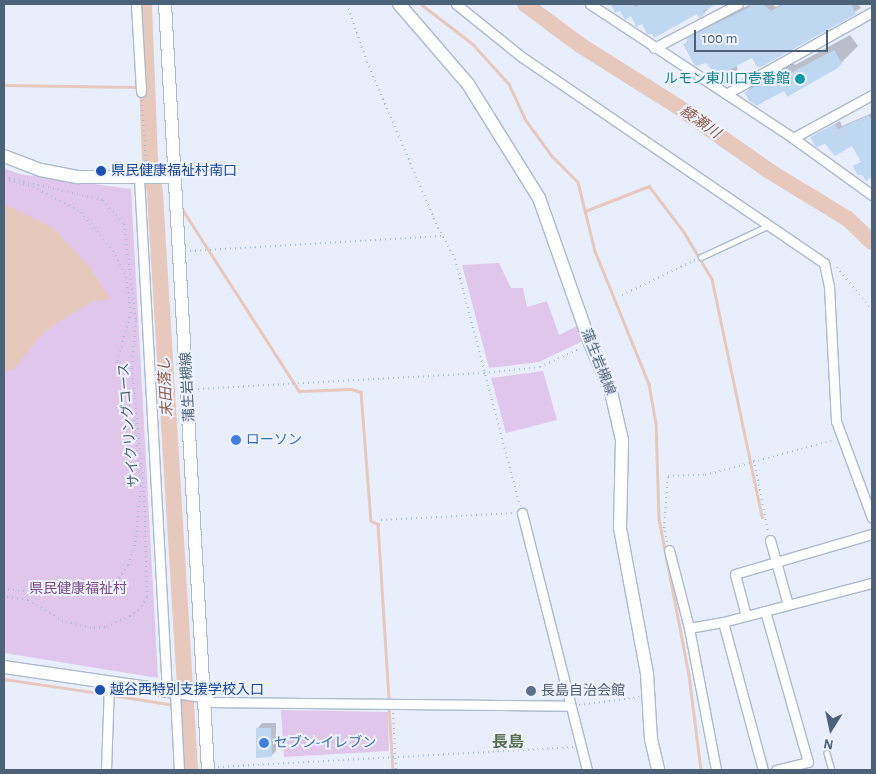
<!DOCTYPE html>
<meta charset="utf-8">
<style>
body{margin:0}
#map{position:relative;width:876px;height:774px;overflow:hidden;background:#e9eefd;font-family:"Alegreya Sans","Noto Sans JP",sans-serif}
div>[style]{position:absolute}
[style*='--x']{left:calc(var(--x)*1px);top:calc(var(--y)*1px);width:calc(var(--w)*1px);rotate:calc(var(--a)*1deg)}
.green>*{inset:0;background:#e1c6eb}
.water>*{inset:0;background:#e7c8bc}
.shadow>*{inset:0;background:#0003}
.stream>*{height:2.5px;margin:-1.25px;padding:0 1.25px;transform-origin:1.25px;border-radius:1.25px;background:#e7c8bc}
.river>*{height:16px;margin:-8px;padding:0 8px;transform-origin:8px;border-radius:8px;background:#e7c8bc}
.building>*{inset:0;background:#c0d7f2}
.path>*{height:2px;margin-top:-1px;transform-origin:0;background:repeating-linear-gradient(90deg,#a3bcd8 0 1px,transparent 0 5px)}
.roads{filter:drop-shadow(1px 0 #abbacd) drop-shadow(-1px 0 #abbacd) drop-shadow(0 1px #abbacd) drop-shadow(0 -1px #abbacd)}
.lane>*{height:4.5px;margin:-2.25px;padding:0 2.25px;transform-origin:2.25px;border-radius:2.25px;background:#fff}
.street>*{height:9px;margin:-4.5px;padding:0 4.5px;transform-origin:4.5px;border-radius:4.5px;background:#fff}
.secondary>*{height:12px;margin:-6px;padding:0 6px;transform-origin:6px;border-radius:6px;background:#fff}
.dots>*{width:14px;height:14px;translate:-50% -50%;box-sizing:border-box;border:2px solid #eff3ff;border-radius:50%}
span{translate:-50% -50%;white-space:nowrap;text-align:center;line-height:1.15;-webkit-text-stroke:4px #eff3ff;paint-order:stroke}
.culture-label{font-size:14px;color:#0d838f}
.right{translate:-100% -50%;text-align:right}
.transit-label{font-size:14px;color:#164399}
.left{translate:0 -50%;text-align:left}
.street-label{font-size:14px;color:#4c6278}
.shop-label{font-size:14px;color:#366cbe}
.park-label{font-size:14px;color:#7f4989}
.service-label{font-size:14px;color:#4e5e75}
.water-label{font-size:15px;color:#925e48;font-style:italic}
.quarter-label{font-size:16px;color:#55714e;font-weight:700}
.frame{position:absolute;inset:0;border:5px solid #4c6278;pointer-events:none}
.north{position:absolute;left:806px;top:704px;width:50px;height:50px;-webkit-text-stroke:4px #eff3ff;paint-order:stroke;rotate:190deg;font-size:14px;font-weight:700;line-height:20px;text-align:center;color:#4c6278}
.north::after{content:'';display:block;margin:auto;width:18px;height:22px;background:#4c6278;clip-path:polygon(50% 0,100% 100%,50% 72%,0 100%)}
.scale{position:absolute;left:694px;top:30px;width:134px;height:22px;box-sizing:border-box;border:2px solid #4c6278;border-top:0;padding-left:6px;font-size:15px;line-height:18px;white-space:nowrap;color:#4c6278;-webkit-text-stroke:4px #eff3ff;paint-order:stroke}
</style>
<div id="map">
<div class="green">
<i style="clip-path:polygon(4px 168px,19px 174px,131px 189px,158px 678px,4px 653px)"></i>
<i style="clip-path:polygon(499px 263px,511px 288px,523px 288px,527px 307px,547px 301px,559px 335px,577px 326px,583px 341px,539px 362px,489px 368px,462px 265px)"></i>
<i style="clip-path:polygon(543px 371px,557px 420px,506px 433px,491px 378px)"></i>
<i style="clip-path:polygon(281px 710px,388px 712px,389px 751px,284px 757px)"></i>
</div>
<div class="water">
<i style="clip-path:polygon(4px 204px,53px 228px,88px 265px,110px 299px,94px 301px,66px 317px,42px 334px,13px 370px,4px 371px)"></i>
</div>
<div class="shadow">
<i style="clip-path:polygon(610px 4px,713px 4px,704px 13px,642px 23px,621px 9px,616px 11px)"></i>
<i style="clip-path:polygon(751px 4px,772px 4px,776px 7px,782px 4px,858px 4px,861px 8px,761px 66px,752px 56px,736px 65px,738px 69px,733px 74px,707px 62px,685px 44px,693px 34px)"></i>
<i style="clip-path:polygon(850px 35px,858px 46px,842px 62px,787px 95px,784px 89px,756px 105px,749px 100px,745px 93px,761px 78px,790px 59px,795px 65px)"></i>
<i style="clip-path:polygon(872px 113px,872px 176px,866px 179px,854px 167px,862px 161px,853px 144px,812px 138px,840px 121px,842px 126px)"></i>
<i style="clip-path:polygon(262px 723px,276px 723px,276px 751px,271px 756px,257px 729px)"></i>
</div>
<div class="stream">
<i style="--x:421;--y:4;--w:66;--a:37.6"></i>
<i style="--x:473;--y:44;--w:54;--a:48"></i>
<i style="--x:509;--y:84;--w:38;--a:65"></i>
<i style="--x:525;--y:119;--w:46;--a:53.9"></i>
<i style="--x:552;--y:156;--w:37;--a:45"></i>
<i style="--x:578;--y:182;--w:71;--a:76.2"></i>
<i style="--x:595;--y:251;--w:144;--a:67.9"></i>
<i style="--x:649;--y:384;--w:39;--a:80"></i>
<i style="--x:656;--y:422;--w:97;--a:88.2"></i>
<i style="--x:659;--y:519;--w:159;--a:79.1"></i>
<i style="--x:689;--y:675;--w:96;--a:82.8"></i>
<i style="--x:4;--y:85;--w:134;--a:0.9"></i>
<i style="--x:150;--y:158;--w:17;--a:59"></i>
<i style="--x:181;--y:207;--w:219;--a:57.3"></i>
<i style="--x:299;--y:391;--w:52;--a:-2.2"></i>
<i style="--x:351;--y:389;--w:10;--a:17"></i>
<i style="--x:361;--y:392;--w:129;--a:85.6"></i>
<i style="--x:371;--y:521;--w:8;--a:23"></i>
<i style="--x:378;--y:524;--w:177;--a:86.4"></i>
<i style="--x:585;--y:211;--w:69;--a:-21.3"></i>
<i style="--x:649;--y:186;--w:58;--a:52.7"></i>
<i style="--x:684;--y:232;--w:55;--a:59.2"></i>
<i style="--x:712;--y:279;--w:243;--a:78.1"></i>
<i style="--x:4;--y:679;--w:103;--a:8.4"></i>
<i style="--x:112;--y:695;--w:62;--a:9.3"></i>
<i style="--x:178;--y:706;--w:8;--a:14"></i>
<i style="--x:389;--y:707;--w:63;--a:86.4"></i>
</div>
<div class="river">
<i style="--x:144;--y:4;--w:154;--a:87.8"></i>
<i style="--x:150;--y:158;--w:36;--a:82"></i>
<i style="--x:155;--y:194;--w:577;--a:86.52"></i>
<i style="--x:525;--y:4;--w:69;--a:36.7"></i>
<i style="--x:580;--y:45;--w:115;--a:32.2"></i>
<i style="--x:677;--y:106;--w:113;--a:35.2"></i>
<i style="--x:769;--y:171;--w:92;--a:31.3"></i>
<i style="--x:848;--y:219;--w:33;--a:44"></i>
</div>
<div class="building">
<i style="clip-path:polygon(611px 4px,634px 4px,635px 7px,642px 4px,717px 4px,703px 11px,705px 14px,699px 18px,697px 14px,654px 38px,652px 34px,647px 34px,642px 24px,636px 27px,631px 16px,625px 20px,620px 11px,615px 13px)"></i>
<i style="clip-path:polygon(748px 4px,763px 4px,771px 11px,784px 4px,851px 4px,856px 14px,761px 67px,756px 66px,752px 58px,731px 69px,734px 75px,721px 82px,706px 63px,695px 66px,683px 44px,688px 42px,686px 38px,750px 7px)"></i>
<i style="clip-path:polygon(834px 50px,842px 63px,838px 68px,787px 97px,784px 91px,756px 106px,744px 93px,773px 75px,778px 80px)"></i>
<i style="clip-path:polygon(869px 115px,872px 121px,872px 177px,866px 181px,862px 174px,858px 176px,853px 166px,861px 162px,852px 146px,835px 156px,825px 144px,816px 147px,810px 137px,835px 124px,838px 129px)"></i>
<i style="clip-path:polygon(256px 728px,271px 728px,272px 757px,256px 758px)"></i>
</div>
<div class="path">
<i style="--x:347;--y:4;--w:61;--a:71"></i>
<i style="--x:367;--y:62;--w:181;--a:66.8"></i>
<i style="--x:438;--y:228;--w:35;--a:61"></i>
<i style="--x:455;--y:259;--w:255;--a:75.3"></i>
<i style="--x:142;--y:100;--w:68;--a:86.6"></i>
<i style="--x:4;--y:177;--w:102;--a:13.1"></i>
<i style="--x:103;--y:200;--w:32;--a:49"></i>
<i style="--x:124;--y:224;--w:98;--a:82.9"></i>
<i style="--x:136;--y:321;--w:47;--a:94.9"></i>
<i style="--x:132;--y:368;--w:124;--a:84.4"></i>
<i style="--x:144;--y:491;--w:106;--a:88.4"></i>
<i style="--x:147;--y:597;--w:15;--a:122"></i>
<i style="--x:139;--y:610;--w:11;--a:146"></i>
<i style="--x:130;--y:616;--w:27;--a:156"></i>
<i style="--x:105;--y:627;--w:14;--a:176"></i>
<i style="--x:91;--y:628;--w:29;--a:-166"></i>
<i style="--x:63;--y:621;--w:41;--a:-149"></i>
<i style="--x:28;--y:600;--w:24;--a:-171"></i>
<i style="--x:4;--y:179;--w:30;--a:15"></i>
<i style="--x:33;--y:187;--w:54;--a:27.5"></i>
<i style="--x:81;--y:212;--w:50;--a:50.6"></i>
<i style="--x:113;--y:251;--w:29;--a:63"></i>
<i style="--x:126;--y:277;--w:35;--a:82"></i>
<i style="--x:131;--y:312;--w:52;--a:105.6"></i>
<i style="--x:117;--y:362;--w:60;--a:73.7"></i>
<i style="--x:134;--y:420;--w:66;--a:83.9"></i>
<i style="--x:141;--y:486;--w:59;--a:95.8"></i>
<i style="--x:135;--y:545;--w:21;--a:109"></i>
<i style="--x:128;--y:565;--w:23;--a:124"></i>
<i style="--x:115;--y:584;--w:14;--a:150"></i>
<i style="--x:103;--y:591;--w:29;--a:170"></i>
<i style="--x:74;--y:596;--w:70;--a:-174.3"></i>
<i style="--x:190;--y:251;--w:252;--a:-3.4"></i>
<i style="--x:837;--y:267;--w:55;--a:50.9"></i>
<i style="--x:622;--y:295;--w:81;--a:-25.6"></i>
<i style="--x:198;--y:389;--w:286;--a:-3.2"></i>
<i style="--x:484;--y:373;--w:56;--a:-6.1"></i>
<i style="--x:540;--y:367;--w:45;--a:-24.9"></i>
<i style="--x:754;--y:460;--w:73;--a:79"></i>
<i style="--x:381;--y:520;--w:134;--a:-3"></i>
<i style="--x:667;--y:542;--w:14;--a:-102"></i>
<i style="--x:664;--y:528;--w:52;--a:-85.6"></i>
<i style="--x:668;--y:476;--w:37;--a:-2"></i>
<i style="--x:705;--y:475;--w:134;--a:-15.2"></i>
<i style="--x:579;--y:705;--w:61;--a:-7.6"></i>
<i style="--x:393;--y:713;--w:57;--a:87"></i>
<i style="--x:218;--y:767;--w:356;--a:-3.2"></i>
</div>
<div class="roads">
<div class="lane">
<i style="--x:701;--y:257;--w:76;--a:-24.9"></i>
<i style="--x:827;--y:753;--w:18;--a:74"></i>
</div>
<div class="street">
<i style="--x:136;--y:4;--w:88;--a:86.7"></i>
<i style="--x:456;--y:4;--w:85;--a:38.8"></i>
<i style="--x:522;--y:57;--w:366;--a:34.3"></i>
<i style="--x:824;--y:263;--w:25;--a:78"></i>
<i style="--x:829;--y:287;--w:134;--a:87"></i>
<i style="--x:836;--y:421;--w:103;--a:69.6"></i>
<i style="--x:590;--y:4;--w:243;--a:33.4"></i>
<i style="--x:793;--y:138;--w:97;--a:35.8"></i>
<i style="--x:654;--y:48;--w:95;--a:-27.6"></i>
<i style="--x:726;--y:94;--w:167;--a:-29.3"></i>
<i style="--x:793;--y:138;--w:90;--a:-28.6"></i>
<i style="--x:139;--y:178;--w:514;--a:86.88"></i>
<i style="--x:522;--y:513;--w:265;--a:75.8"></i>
<i style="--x:770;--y:540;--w:67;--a:74.5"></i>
<i style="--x:669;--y:550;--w:81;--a:75.6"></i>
<i style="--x:689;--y:628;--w:145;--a:79.2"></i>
<i style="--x:765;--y:611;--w:157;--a:74.1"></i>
<i style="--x:808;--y:762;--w:33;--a:166"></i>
<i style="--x:746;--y:616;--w:43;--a:-104.7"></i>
<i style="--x:735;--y:574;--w:143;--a:-16.3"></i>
<i style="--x:723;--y:622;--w:153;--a:74.9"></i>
<i style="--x:689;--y:628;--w:35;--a:-10"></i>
<i style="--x:723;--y:622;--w:154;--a:-14.7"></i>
<i style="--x:175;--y:692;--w:78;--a:87.1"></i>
<i style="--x:204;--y:696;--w:10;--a:37"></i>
<i style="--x:212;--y:702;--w:357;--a:0.6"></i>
<i style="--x:106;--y:770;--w:87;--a:-88"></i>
</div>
<div class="secondary">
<i style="--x:165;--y:4;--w:767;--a:86.79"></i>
<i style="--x:399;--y:4;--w:106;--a:49.2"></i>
<i style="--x:468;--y:84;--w:134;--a:58.1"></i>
<i style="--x:539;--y:198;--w:154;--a:70.6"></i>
<i style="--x:590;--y:343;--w:53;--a:66.8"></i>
<i style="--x:611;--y:392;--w:49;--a:77.1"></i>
<i style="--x:622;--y:440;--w:88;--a:91.3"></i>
<i style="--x:620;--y:528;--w:148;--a:79.5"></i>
<i style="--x:647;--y:674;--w:65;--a:86.5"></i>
<i style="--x:651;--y:739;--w:32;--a:77"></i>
<i style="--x:4;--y:156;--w:40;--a:21"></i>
<i style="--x:41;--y:170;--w:38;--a:11"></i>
<i style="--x:78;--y:177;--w:97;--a:0"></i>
<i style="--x:4;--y:667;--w:202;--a:8.3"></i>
</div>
</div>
<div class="dots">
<i style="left:800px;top:79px;background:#0f9aa8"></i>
<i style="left:101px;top:171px;background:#1a4fb4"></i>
<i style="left:236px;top:440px;background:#3f7fe0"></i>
<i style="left:100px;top:690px;background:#1a4fb4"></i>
<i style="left:531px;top:691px;background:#5c6f8a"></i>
<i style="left:264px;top:743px;background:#3f7fe0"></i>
</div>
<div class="culture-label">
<span class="right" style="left:790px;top:79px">ルモン東川口壱番館</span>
</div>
<div class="transit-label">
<span class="left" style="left:111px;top:171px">県民健康福祉村南口</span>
<span class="left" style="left:110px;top:690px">越谷西特別支援学校入口</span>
</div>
<div class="street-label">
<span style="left:598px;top:362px;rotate:68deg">蒲生岩槻線</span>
<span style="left:188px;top:387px;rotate:-93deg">蒲生岩槻線</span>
<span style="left:129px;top:425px;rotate:-95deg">サイクリングコース</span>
</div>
<div class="shop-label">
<span class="left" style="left:246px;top:440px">ローソン</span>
<span class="left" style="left:274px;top:743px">セブン-イレブン</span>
</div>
<div class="park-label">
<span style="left:78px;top:589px">県民健康福祉村</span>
</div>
<div class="service-label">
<span class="left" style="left:541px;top:691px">長島自治会館</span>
</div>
<div class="water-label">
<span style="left:700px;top:122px;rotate:35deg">綾瀬川</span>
<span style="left:166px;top:387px;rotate:-93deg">末田落し</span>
</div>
<div class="quarter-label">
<span style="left:508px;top:742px">長島</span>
</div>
<div class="frame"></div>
<div class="north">N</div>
<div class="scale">100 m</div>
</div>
